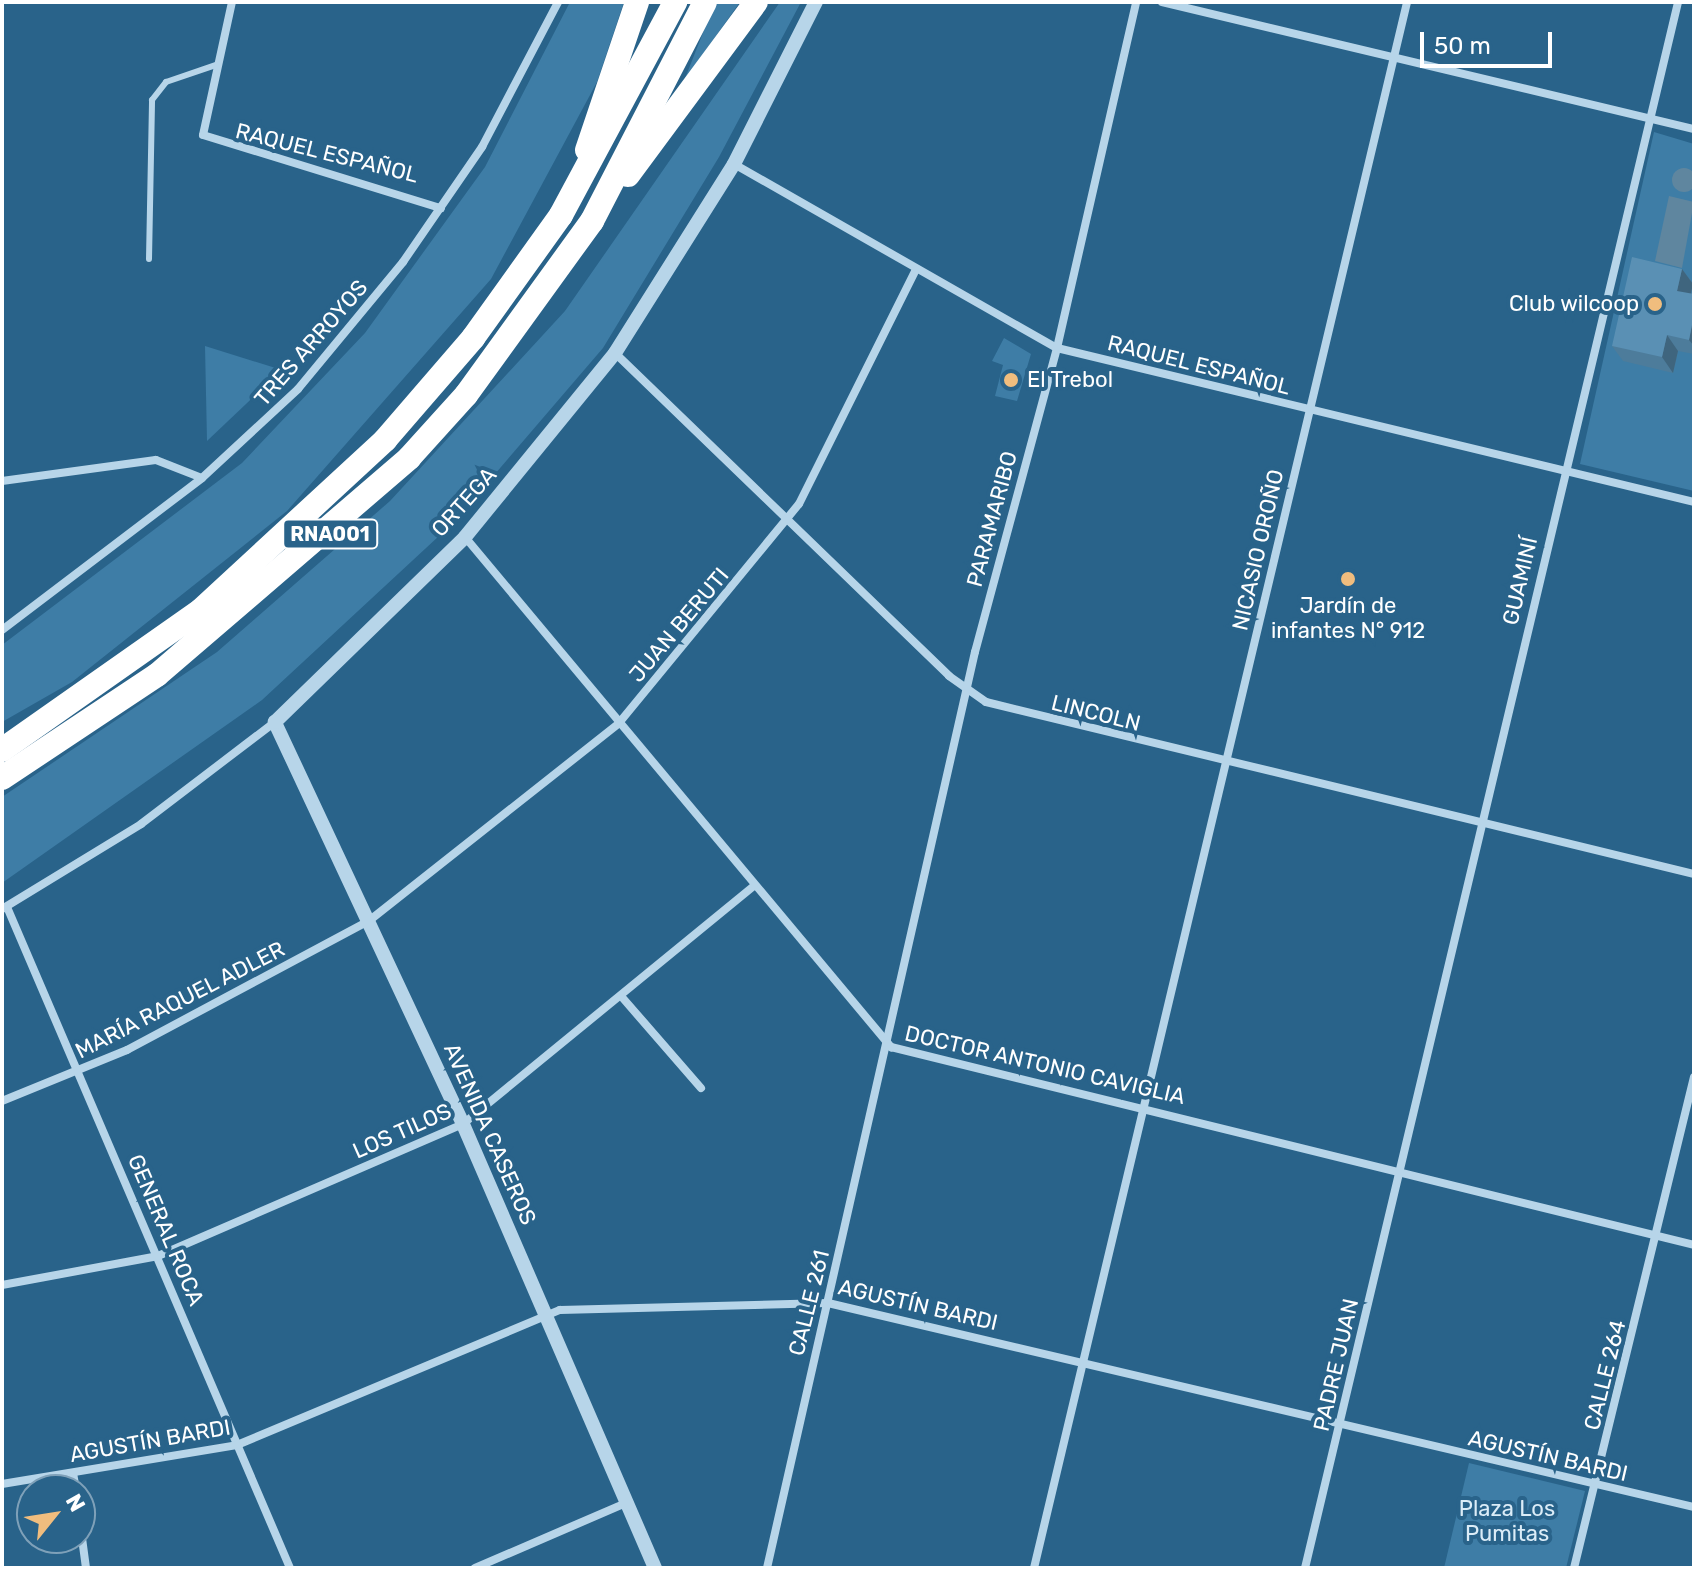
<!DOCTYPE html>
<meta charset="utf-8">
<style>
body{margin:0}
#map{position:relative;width:1696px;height:1570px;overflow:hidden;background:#29638a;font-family:Rubik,sans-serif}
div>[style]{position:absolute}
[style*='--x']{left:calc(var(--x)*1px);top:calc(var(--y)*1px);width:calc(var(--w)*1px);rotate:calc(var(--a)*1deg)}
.green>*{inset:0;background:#3e7da6}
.water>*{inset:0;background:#5f869f}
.round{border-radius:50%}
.service>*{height:6px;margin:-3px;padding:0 3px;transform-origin:3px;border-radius:3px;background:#b7d5e9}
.minor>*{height:8px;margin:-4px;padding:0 4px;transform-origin:4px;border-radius:4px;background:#b7d5e9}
.tertiary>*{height:14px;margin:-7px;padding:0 7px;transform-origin:7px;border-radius:7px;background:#b7d5e9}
.motorway>*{height:24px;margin:-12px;padding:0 12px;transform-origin:12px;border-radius:12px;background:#fff}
.wall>*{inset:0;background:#4d7c9b}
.shaded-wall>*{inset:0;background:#3f657e}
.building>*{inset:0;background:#5a90b4}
.dots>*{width:22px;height:22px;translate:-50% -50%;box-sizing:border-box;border:4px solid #29638a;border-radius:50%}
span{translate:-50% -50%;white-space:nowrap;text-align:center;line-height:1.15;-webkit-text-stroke:8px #29638a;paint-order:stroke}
.shield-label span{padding:2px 6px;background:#29638a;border:2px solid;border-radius:6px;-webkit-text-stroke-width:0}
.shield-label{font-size:20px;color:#fff;font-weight:700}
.street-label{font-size:22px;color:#fff}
.poi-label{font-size:22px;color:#fff}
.right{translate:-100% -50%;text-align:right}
.left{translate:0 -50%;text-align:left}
.park-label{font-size:22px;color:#dbecf7}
.frame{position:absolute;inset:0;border:4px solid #fff;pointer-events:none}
.north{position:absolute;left:16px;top:1474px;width:80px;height:80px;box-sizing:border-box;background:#29638a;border:2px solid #7fa1b9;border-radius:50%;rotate:60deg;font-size:22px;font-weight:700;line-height:32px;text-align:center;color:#fff}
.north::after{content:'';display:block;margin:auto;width:28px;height:36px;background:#f0bd7e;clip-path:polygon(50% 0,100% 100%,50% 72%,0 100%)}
.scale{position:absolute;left:1420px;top:32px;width:132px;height:36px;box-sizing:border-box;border:4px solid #fff;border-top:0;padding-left:10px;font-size:24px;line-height:28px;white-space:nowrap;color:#fff;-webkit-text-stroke:6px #29638a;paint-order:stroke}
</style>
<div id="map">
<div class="green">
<i style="clip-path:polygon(570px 2px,624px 2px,597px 82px,491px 279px,287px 511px,72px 682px,2px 722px,2px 645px,242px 463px,365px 333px,485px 167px)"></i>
<i style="clip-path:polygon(715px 2px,740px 2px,684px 81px)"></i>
<i style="clip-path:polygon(780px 2px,801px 2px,719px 157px,603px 348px,453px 523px,262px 700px,2px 883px,2px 797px,217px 652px,390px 501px,565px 311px)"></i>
<i style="clip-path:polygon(1654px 132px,1694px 144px,1694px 491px,1580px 464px)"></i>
<i style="clip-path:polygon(1004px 338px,1031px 354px,1017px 401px,995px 396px,1003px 365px,992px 361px)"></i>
<i style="clip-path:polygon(205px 346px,282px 370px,207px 441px)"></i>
<i style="clip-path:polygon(1469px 1463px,1585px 1491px,1566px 1568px,1444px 1568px)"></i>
</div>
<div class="water">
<i class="round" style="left:1672px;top:168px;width:24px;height:24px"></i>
<i style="clip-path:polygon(1669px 196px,1694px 202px,1682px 268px,1655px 261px)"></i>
</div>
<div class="service">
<i style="--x:149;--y:259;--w:159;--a:-88.9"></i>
<i style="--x:152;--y:100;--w:23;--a:-52"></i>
<i style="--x:166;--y:82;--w:53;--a:-18.8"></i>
</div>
<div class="minor">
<i style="--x:232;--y:2;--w:136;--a:102.3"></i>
<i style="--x:203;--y:135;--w:249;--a:17.1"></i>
<i style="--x:1162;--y:2;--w:547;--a:13.43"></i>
<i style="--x:734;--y:164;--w:372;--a:29.7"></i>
<i style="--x:1057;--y:348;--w:655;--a:13.59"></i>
<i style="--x:615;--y:353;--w:465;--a:44"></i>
<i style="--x:949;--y:676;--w:45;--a:35.1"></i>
<i style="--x:986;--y:702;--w:729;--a:13.65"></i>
<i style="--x:2;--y:481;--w:155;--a:-7.8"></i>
<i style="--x:156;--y:460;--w:49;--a:21.4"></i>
<i style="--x:465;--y:537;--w:665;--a:50.13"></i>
<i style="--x:891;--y:1047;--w:827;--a:13.85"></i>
<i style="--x:2;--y:630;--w:251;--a:-37.2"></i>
<i style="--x:202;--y:478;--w:131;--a:-42.8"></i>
<i style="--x:298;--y:389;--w:165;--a:-50.4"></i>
<i style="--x:403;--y:262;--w:140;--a:-55.5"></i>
<i style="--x:482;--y:147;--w:164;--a:-62.3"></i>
<i style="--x:7;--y:907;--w:719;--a:66.82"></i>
<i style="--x:2;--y:909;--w:163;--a:-31.4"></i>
<i style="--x:141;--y:824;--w:168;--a:-37.3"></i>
<i style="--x:621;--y:996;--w:122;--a:49"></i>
<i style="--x:2;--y:1101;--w:135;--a:-22.2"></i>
<i style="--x:127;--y:1050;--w:276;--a:-28.1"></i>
<i style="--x:370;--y:920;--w:318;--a:-38.3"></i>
<i style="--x:619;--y:723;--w:283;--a:-50.6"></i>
<i style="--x:799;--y:504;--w:263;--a:-63.5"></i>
<i style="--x:2;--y:1285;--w:159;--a:-10.5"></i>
<i style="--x:158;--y:1256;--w:332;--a:-23.4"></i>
<i style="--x:463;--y:1124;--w:375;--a:-39.3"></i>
<i style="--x:73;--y:1473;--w:17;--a:80"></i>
<i style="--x:2;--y:1484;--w:238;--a:-9.4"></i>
<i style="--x:237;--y:1445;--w:350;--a:-22.7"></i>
<i style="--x:560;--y:1310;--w:268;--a:-1.5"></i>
<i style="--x:828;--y:1303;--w:890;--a:13.26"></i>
<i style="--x:80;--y:1523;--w:45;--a:82.4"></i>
<i style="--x:475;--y:1568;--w:164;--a:-23.3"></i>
<i style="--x:767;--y:1568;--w:939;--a:-77.21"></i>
<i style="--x:975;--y:652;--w:315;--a:-74.9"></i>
<i style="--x:1057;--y:348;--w:355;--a:-77.1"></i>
<i style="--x:1034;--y:1568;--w:1610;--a:-76.6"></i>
<i style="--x:1305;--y:1568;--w:1610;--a:-76.6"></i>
<i style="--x:1574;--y:1568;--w:505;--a:-76.27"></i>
</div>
<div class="tertiary">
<i style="--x:655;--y:1568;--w:484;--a:-113.4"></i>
<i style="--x:463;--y:1124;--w:444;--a:-115.1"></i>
<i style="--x:275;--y:722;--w:265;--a:-44.2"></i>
<i style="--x:465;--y:537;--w:237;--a:-50.8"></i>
<i style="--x:615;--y:353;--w:223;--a:-57.8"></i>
<i style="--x:734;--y:164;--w:182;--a:-63.2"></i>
</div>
<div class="motorway">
<i style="--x:587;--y:150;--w:156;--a:-71.3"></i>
<i style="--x:628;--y:175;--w:215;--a:-53.5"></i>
<i style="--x:2;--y:750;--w:243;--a:-35.1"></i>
<i style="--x:201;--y:610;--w:251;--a:-42.7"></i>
<i style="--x:385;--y:440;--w:135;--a:-49.2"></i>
<i style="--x:473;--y:338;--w:151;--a:-54.4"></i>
<i style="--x:561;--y:215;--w:242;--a:-61.8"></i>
<i style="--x:2;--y:778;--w:186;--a:-33.6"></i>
<i style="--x:157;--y:675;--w:333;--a:-40.7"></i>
<i style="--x:409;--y:458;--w:85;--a:-47.9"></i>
<i style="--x:466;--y:395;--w:215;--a:-54.1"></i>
<i style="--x:592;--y:221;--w:246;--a:-62.7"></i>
</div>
<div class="wall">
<i style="clip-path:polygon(1682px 269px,1693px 284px,1691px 293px,1694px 294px,1694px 354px,1678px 351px,1673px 373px,1623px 361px,1612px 346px)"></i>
</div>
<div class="shaded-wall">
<i style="clip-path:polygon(1682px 269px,1693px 284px,1688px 306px,1677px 291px)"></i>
<i style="clip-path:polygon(1694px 315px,1694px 346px,1689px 340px)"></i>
<i style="clip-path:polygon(1667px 335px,1678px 351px,1673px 373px,1662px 357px)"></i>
</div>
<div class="building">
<i style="clip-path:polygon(1632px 257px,1682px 269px,1677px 291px,1694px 294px,1694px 315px,1689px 340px,1667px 335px,1662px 357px,1612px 346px)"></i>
</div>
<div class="dots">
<i style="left:1655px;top:304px;background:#f0bd7e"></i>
<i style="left:1011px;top:380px;background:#f0bd7e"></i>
<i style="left:1348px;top:579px;background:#f0bd7e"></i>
</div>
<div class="shield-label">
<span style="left:330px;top:534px">RNA001</span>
</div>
<div class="street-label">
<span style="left:327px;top:153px;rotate:14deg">RAQUEL ESPAÑOL</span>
<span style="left:311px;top:343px;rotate:-49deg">TRES ARROYOS</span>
<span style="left:1199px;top:365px;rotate:14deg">RAQUEL ESPAÑOL</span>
<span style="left:464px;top:502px;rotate:-48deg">ORTEGA</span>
<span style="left:992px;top:519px;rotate:-75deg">PARAMARIBO</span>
<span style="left:1258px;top:550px;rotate:-77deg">NICASIO OROÑO</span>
<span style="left:1520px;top:581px;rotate:-77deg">GUAMINÍ</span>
<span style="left:679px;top:625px;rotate:-50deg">JUAN BERUTI</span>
<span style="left:1096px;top:713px;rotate:14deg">LINCOLN</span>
<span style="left:180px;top:1000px;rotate:-27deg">MARÍA RAQUEL ADLER</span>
<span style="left:1045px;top:1065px;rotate:13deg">DOCTOR ANTONIO CAVIGLIA</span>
<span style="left:402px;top:1131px;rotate:-24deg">LOS TILOS</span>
<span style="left:490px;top:1134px;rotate:66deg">AVENIDA CASEROS</span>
<span style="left:166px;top:1230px;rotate:67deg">GENERAL ROCA</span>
<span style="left:809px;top:1303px;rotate:-76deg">CALLE 261</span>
<span style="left:918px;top:1305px;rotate:13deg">AGUSTÍN BARDI</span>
<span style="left:1336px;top:1365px;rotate:-77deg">PADRE JUAN</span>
<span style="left:1605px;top:1375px;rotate:-76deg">CALLE 264</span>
<span style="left:150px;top:1441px;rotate:-10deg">AGUSTÍN BARDI</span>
<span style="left:1548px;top:1456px;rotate:13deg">AGUSTÍN BARDI</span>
</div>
<div class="poi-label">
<span class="right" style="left:1639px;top:304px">Club wilcoop</span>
<span class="left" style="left:1027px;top:380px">El Trebol</span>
<span style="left:1348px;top:618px">Jardín de<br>infantes N° 912</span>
</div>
<div class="park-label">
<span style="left:1507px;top:1521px">Plaza Los<br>Pumitas</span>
</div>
<div class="frame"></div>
<div class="north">N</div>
<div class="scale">50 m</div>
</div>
